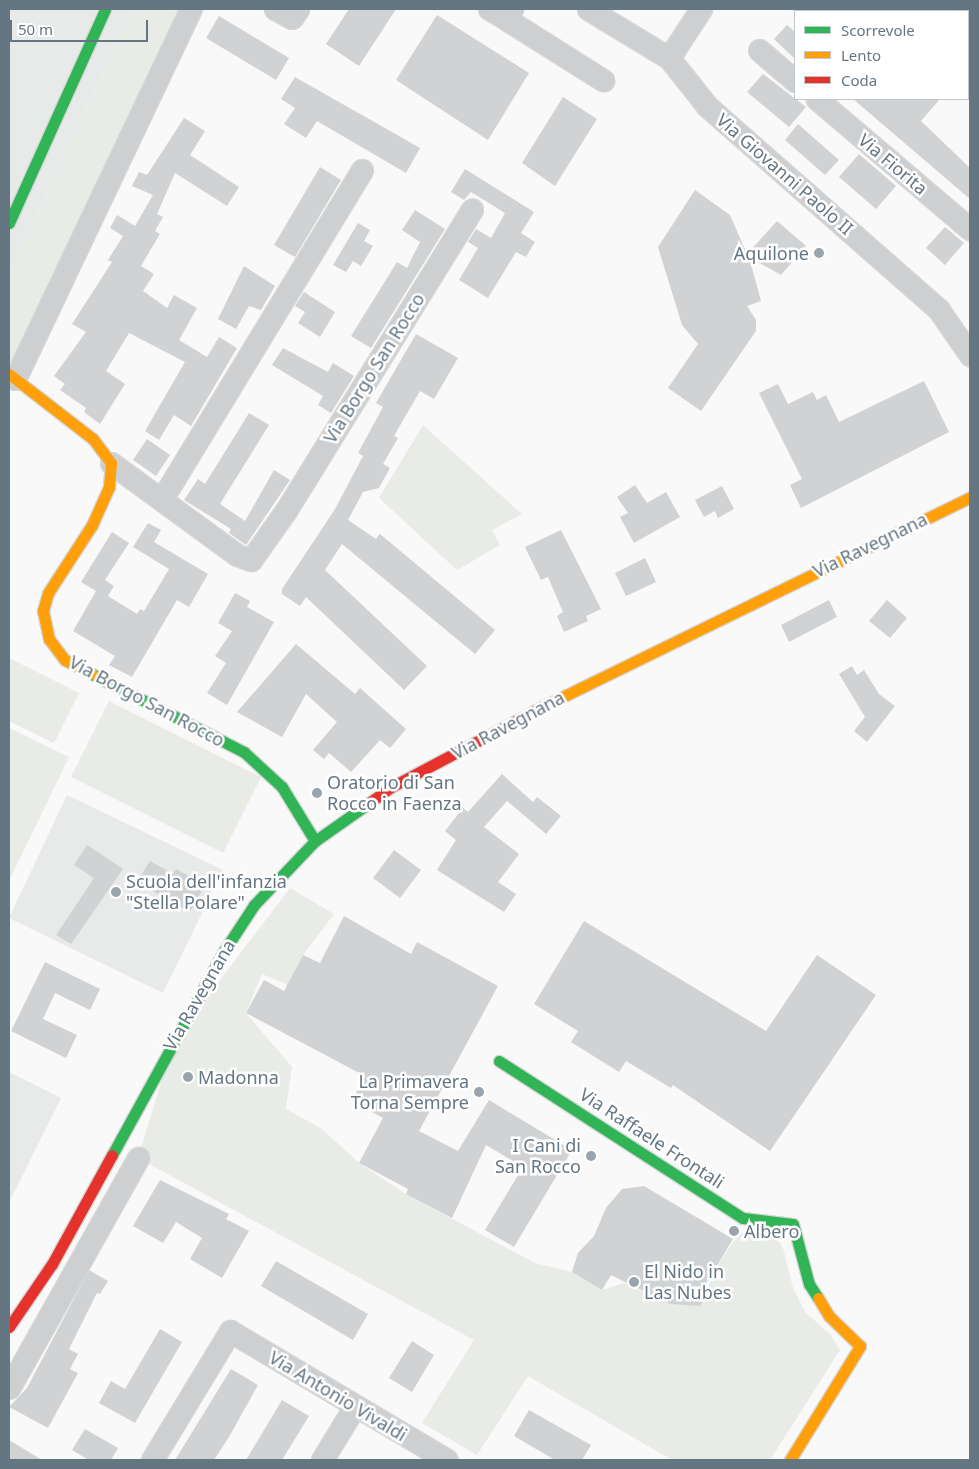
<!DOCTYPE html>
<style>
body{margin:0}
#map{position:relative;width:979px;height:1469px;overflow:hidden;background:#f9f9f9;font-family:"Noto Sans",sans-serif}
div>[style]{position:absolute}
[style*='--x']{left:calc(var(--x)*1px);top:calc(var(--y)*1px);width:calc(var(--w)*1px);rotate:calc(var(--a)*1deg)}
.built>*{inset:0;background:#e8e9e9}
.green>*{inset:0;background:#e8ebe6}
.building>*{inset:0;background:#d0d2d3}
.roads{filter:drop-shadow(1px 0 #d5d6d7) drop-shadow(-1px 0 #d5d6d7) drop-shadow(0 1px #d5d6d7) drop-shadow(0 -1px #d5d6d7)}
.street>*{height:21px;margin:-10.5px;padding:0 10.5px;transform-origin:10.5px;border-radius:10.5px;background:#cecfd0}
.fast>*{height:11px;margin:-5.5px;padding:0 5.5px;transform-origin:5.5px;border-radius:5.5px;background:#30b455}
.slow>*{height:11px;margin:-5.5px;padding:0 5.5px;transform-origin:5.5px;border-radius:5.5px;background:#ff9f0a}
.jam>*{height:11px;margin:-5.5px;padding:0 5.5px;transform-origin:5.5px;border-radius:5.5px;background:#e5322d}
.dots>*{width:14px;height:14px;translate:-50% -50%;box-sizing:border-box;border:2px solid #fff;border-radius:50%}
span{translate:-50% -50%;white-space:nowrap;text-align:center;line-height:1.15;-webkit-text-stroke:5px #fff;paint-order:stroke}
.street-label{font-size:18px;color:#657683}
.poi-label{font-size:18px;color:#657683}
.right{translate:-100% -50%;text-align:right}
.left{translate:0 -50%;text-align:left}
.frame{position:absolute;inset:0;border:10px solid #657683;pointer-events:none}
.legend{position:absolute;left:794px;top:10px;width:175px;height:90px;box-sizing:border-box;background:#fff;border:1px solid #c1c8cd;margin:0;padding:6px 9px;list-style:none;font-size:15px;color:#657683}
.legend li{display:flex;align-items:center;gap:10px;height:25px}
.legend b{width:25px;border:1px solid #c1c8cd}
.scale{position:absolute;left:10px;top:20px;width:138px;height:22px;box-sizing:border-box;border:2px solid #657683;border-top:0;padding-left:6px;font-size:15px;line-height:18px;white-space:nowrap;color:#657683;-webkit-text-stroke:4px #fff;paint-order:stroke}
</style>
<div id="map">
<div class="built">
<i style="clip-path:polygon(9px 9px,132px 9px,9px 275px)"></i>
<i style="clip-path:polygon(67px 795px,223px 870px,163px 993px,9px 918px)"></i>
<i style="clip-path:polygon(9px 1072px,61px 1098px,9px 1203px)"></i>
</div>
<div class="green">
<i style="clip-path:polygon(132px 9px,183px 9px,17px 362px,9px 362px,9px 275px)"></i>
<i style="clip-path:polygon(423px 425px,522px 514px,492px 530px,500px 545px,457px 570px,379px 498px)"></i>
<i style="clip-path:polygon(9px 658px,79px 693px,54px 743px,9px 721px)"></i>
<i style="clip-path:polygon(109px 701px,261px 777px,223px 853px,71px 777px)"></i>
<i style="clip-path:polygon(9px 728px,69px 757px,9px 881px)"></i>
<i style="clip-path:polygon(290px 888px,334px 914px,303px 955px,288px 985px,262px 974px,246px 1013px,292px 1067px,286px 1109px,322px 1129px,359px 1163px,406px 1194px,535px 1263px,572px 1272px,602px 1290px,624px 1283px,670px 1304px,700px 1305px,718px 1265px,739px 1233px,774px 1234px,783px 1248px,793px 1288px,806px 1313px,830px 1334px,840px 1350px,770px 1460px,672px 1460px,528px 1376px,477px 1455px,422px 1423px,474px 1340px,138px 1158px,165px 1069px,211px 992px)"></i>
</div>
<div class="building">
<i style="clip-path:polygon(349px 9px,396px 9px,359px 66px,326px 44px)"></i>
<i style="clip-path:polygon(437px 15px,529px 73px,488px 140px,396px 80px)"></i>
<i style="clip-path:polygon(219px 16px,289px 58px,276px 80px,206px 38px)"></i>
<i style="clip-path:polygon(787px 25px,795px 32px,795px 59px,774px 39px)"></i>
<i style="clip-path:polygon(763px 74px,806px 107px,789px 127px,747px 92px)"></i>
<i style="clip-path:polygon(295px 77px,420px 148px,406px 173px,317px 121px,306px 138px,284px 124px,295px 108px,281px 99px)"></i>
<i style="clip-path:polygon(563px 97px,597px 119px,555px 186px,522px 163px)"></i>
<i style="clip-path:polygon(853px 99px,940px 99px,921px 121px,970px 168px,970px 199px)"></i>
<i style="clip-path:polygon(184px 118px,205px 131px,190px 155px,239px 187px,227px 206px,175px 173px,157px 214px,163px 217px,155px 231px,160px 234px,141px 266px,154px 274px,143px 291px,167px 308px,174px 295px,197px 308px,179px 340px,207px 357px,219px 337px,237px 348px,191px 426px,174px 415px,159px 440px,145px 431px,185px 362px,129px 333px,106px 371px,125px 384px,100px 424px,84px 412px,86px 408px,60px 390px,65px 384px,54px 376px,86px 332px,72px 324px,112px 262px,108px 260px,123px 236px,110px 228px,117px 215px,135px 226px,153px 195px,132px 186px,139px 172px,147px 175px)"></i>
<i style="clip-path:polygon(798px 124px,839px 160px,825px 175px,785px 140px)"></i>
<i style="clip-path:polygon(859px 154px,896px 186px,876px 209px,839px 177px)"></i>
<i style="clip-path:polygon(320px 167px,341px 180px,295px 257px,274px 245px)"></i>
<i style="clip-path:polygon(465px 169px,534px 212px,521px 233px,535px 242px,526px 257px,516px 252px,488px 298px,459px 280px,478px 248px,468px 242px,476px 229px,491px 238px,505px 213px,471px 192px,464px 200px,451px 192px)"></i>
<i style="clip-path:polygon(695px 190px,730px 215px,747px 254px,777px 221px,806px 246px,781px 275px,749px 257px,761px 301px,747px 306px,756px 320px,756px 331px,701px 411px,668px 388px,698px 344px,682px 325px,658px 247px)"></i>
<i style="clip-path:polygon(415px 210px,445px 229px,371px 348px,351px 336px,397px 262px,407px 268px,420px 242px,402px 230px)"></i>
<i style="clip-path:polygon(358px 223px,370px 230px,364px 241px,373px 246px,361px 266px,353px 261px,346px 272px,333px 265px)"></i>
<i style="clip-path:polygon(945px 227px,964px 243px,945px 265px,926px 248px)"></i>
<i style="clip-path:polygon(244px 266px,275px 286px,261px 310px,249px 306px,236px 329px,218px 319px)"></i>
<i style="clip-path:polygon(304px 292px,335px 312px,320px 337px,298px 323px,305px 312px,295px 306px)"></i>
<i style="clip-path:polygon(416px 334px,458px 358px,434px 399px,420px 391px,394px 436px,398px 438px,383px 464px,390px 468px,379px 488px,363px 492px,348px 520px,376px 539px,380px 534px,495px 630px,475px 654px,342px 544px,325px 570px,427px 666px,404px 690px,306px 597px,300px 606px,282px 594px,282px 589px,335px 509px,363px 456px,358px 453px,383px 407px,376px 403px)"></i>
<i style="clip-path:polygon(283px 348px,328px 372px,333px 363px,354px 376px,331px 413px,318px 405px,323px 396px,272px 365px)"></i>
<i style="clip-path:polygon(924px 381px,949px 432px,801px 508px,790px 485px,802px 479px,759px 393px,778px 384px,788px 404px,813px 392px,817px 400px,826px 395px,839px 422px)"></i>
<i style="clip-path:polygon(249px 413px,269px 425px,220px 504px,245px 521px,274px 470px,290px 480px,246px 545px,229px 533px,231px 529px,184px 500px,198px 479px,205px 484px)"></i>
<i style="clip-path:polygon(147px 439px,170px 455px,156px 476px,133px 460px)"></i>
<i style="clip-path:polygon(635px 485px,647px 503px,666px 492px,680px 517px,634px 543px,620px 517px,628px 513px,617px 497px)"></i>
<i style="clip-path:polygon(722px 486px,734px 509px,718px 518px,715px 511px,704px 517px,695px 500px)"></i>
<i style="clip-path:polygon(148px 523px,161px 530px,154px 542px,208px 574px,189px 607px,177px 600px,132px 677px,109px 665px,115px 656px,73px 631px,96px 591px,81px 582px,112px 532px,129px 543px,105px 580px,114px 586px,108px 596px,137px 614px,140px 609px,144px 611px,169px 569px,133px 547px)"></i>
<i style="clip-path:polygon(561px 530px,601px 609px,586px 616px,588px 621px,564px 632px,557px 616px,563px 612px,548px 577px,541px 580px,525px 547px)"></i>
<i style="clip-path:polygon(645px 558px,656px 582px,626px 596px,615px 573px)"></i>
<i style="clip-path:polygon(235px 593px,250px 601px,247px 607px,274px 622px,227px 705px,207px 693px,226px 663px,215px 656px,232px 631px,218px 623px)"></i>
<i style="clip-path:polygon(829px 600px,837px 617px,789px 642px,781px 625px)"></i>
<i style="clip-path:polygon(887px 600px,907px 618px,890px 638px,869px 621px)"></i>
<i style="clip-path:polygon(296px 644px,355px 694px,360px 688px,406px 729px,390px 748px,380px 740px,351px 772px,329px 753px,324px 759px,313px 750px,337px 722px,306px 694px,282px 737px,237px 712px)"></i>
<i style="clip-path:polygon(852px 666px,857px 675px,864px 670px,879px 694px,895px 706px,867px 742px,854px 731px,865px 717px,839px 674px)"></i>
<i style="clip-path:polygon(502px 774px,533px 802px,537px 797px,561px 816px,546px 834px,507px 801px,484px 827px,519px 854px,498px 882px,516px 894px,504px 912px,437px 870px,456px 840px,445px 831px,463px 808px,468px 812px)"></i>
<i style="clip-path:polygon(87px 845px,123px 869px,71px 944px,56px 935px,94px 878px,74px 865px)"></i>
<i style="clip-path:polygon(394px 850px,421px 870px,400px 898px,373px 878px)"></i>
<i style="clip-path:polygon(150px 861px,173px 874px,176px 869px,205px 885px,190px 912px,137px 882px)"></i>
<i style="clip-path:polygon(344px 916px,411px 954px,417px 942px,498px 986px,419px 1131px,458px 1151px,489px 1100px,572px 1150px,514px 1247px,485px 1230px,523px 1167px,486px 1145px,452px 1218px,406px 1194px,408px 1189px,359px 1163px,383px 1118px,352px 1101px,365px 1076px,246px 1013px,264px 980px,284px 991px,303px 955px,320px 963px)"></i>
<i style="clip-path:polygon(584px 921px,766px 1031px,817px 955px,876px 995px,770px 1151px,673px 1085px,671px 1088px,626px 1061px,619px 1072px,571px 1042px,578px 1031px,534px 1004px)"></i>
<i style="clip-path:polygon(45px 962px,100px 989px,90px 1010px,55px 993px,43px 1019px,77px 1035px,66px 1058px,11px 1031px)"></i>
<i style="clip-path:polygon(160px 1180px,229px 1214px,226px 1219px,249px 1231px,222px 1278px,190px 1259px,202px 1238px,176px 1222px,163px 1243px,133px 1226px)"></i>
<i style="clip-path:polygon(644px 1186px,733px 1239px,703px 1289px,708px 1292px,700px 1306px,670px 1304px,611px 1275px,602px 1290px,572px 1272px,578px 1253px,594px 1236px,606px 1208px,622px 1189px)"></i>
<i style="clip-path:polygon(276px 1261px,368px 1314px,353px 1340px,261px 1286px)"></i>
<i style="clip-path:polygon(89px 1270px,108px 1281px,100px 1294px,97px 1293px,69px 1349px,78px 1354px,70px 1369px,78px 1373px,48px 1428px,9px 1407px,27px 1388px)"></i>
<i style="clip-path:polygon(160px 1329px,182px 1342px,135px 1423px,99px 1403px,111px 1381px,125px 1389px)"></i>
<i style="clip-path:polygon(412px 1341px,434px 1355px,412px 1392px,389px 1378px)"></i>
<i style="clip-path:polygon(231px 1369px,258px 1385px,229px 1437px,214px 1460px,175px 1460px)"></i>
<i style="clip-path:polygon(282px 1400px,309px 1416px,282px 1460px,246px 1460px)"></i>
<i style="clip-path:polygon(529px 1410px,591px 1445px,582px 1460px,555px 1460px,514px 1436px)"></i>
<i style="clip-path:polygon(85px 1429px,118px 1448px,111px 1460px,89px 1460px,72px 1450px)"></i>
<i style="clip-path:polygon(9px 1440px,42px 1460px,9px 1460px)"></i>
</div>
<div class="roads">
<div class="street">
<i style="--x:275;--y:9;--w:19;--a:28"></i>
<i style="--x:292;--y:18;--w:11;--a:-56"></i>
<i style="--x:489;--y:9;--w:20;--a:30"></i>
<i style="--x:506;--y:19;--w:12;--a:-59"></i>
<i style="--x:588;--y:9;--w:95;--a:31.2"></i>
<i style="--x:669;--y:58;--w:61;--a:51.6"></i>
<i style="--x:707;--y:106;--w:309;--a:41.3"></i>
<i style="--x:939;--y:310;--w:55;--a:55.4"></i>
<i style="--x:506;--y:19;--w:115;--a:32.2"></i>
<i style="--x:759;--y:50;--w:48;--a:40.7"></i>
<i style="--x:669;--y:58;--w:59;--a:-56.9"></i>
<i style="--x:817;--y:99;--w:201;--a:40.4"></i>
<i style="--x:15;--y:379;--w:410;--a:-64.6"></i>
<i style="--x:111;--y:463;--w:156;--a:36.1"></i>
<i style="--x:237;--y:555;--w:15;--a:20"></i>
<i style="--x:251;--y:560;--w:62;--a:-54.8"></i>
<i style="--x:287;--y:509;--w:352;--a:-58.3"></i>
<i style="--x:162;--y:499;--w:385;--a:-58.7"></i>
<i style="--x:9;--y:1388;--w:264;--a:-60.7"></i>
<i style="--x:152;--y:1460;--w:151;--a:-58.8"></i>
<i style="--x:230;--y:1331;--w:252;--a:30.7"></i>
<i style="--x:322;--y:1460;--w:63;--a:-58.6"></i>
</div>
<div class="fast">
<i style="--x:9;--y:223;--w:235;--a:-65.8"></i>
<i style="--x:92;--y:674;--w:171;--a:27.2"></i>
<i style="--x:244;--y:752;--w:52;--a:42.6"></i>
<i style="--x:282;--y:787;--w:63;--a:58.6"></i>
<i style="--x:499;--y:1061;--w:290;--a:32.8"></i>
<i style="--x:743;--y:1218;--w:50;--a:6.8"></i>
<i style="--x:793;--y:1224;--w:62;--a:75.1"></i>
<i style="--x:809;--y:1284;--w:17;--a:57"></i>
<i style="--x:112;--y:1155;--w:233;--a:-61.2"></i>
<i style="--x:224;--y:951;--w:55;--a:-56.9"></i>
<i style="--x:254;--y:905;--w:88;--a:-46.4"></i>
<i style="--x:315;--y:841;--w:66;--a:-35.1"></i>
</div>
<div class="slow">
<i style="--x:9;--y:374;--w:106;--a:37.7"></i>
<i style="--x:93;--y:439;--w:30;--a:53"></i>
<i style="--x:111;--y:463;--w:24;--a:95"></i>
<i style="--x:109;--y:487;--w:42;--a:114.1"></i>
<i style="--x:92;--y:525;--w:81;--a:122.9"></i>
<i style="--x:48;--y:593;--w:19;--a:106"></i>
<i style="--x:43;--y:611;--w:29;--a:78"></i>
<i style="--x:49;--y:639;--w:26;--a:53"></i>
<i style="--x:65;--y:660;--w:30;--a:27"></i>
<i style="--x:544;--y:706;--w:475;--a:-26.1"></i>
<i style="--x:790;--y:1460;--w:134;--a:-58.4"></i>
<i style="--x:860;--y:1346;--w:43;--a:-135.9"></i>
<i style="--x:829;--y:1316;--w:21;--a:-121"></i>
</div>
<div class="jam">
<i style="--x:369;--y:803;--w:27;--a:-36"></i>
<i style="--x:391;--y:787;--w:173;--a:-27.9"></i>
<i style="--x:9;--y:1327;--w:76;--a:-55.7"></i>
<i style="--x:52;--y:1264;--w:124;--a:-61.2"></i>
</div>
</div>
<div class="dots">
<i style="left:819px;top:253px;background:#99a4ac"></i>
<i style="left:317px;top:793px;background:#99a4ac"></i>
<i style="left:116px;top:892px;background:#99a4ac"></i>
<i style="left:188px;top:1077px;background:#99a4ac"></i>
<i style="left:479px;top:1092px;background:#99a4ac"></i>
<i style="left:591px;top:1156px;background:#99a4ac"></i>
<i style="left:734px;top:1231px;background:#99a4ac"></i>
<i style="left:634px;top:1282px;background:#99a4ac"></i>
</div>
<div class="street-label">
<span style="left:893px;top:164px;rotate:40deg">Via Fiorita</span>
<span style="left:785px;top:174px;rotate:41deg">Via Giovanni Paolo II</span>
<span style="left:374px;top:368px;rotate:-58deg">Via Borgo San Rocco</span>
<span style="left:870px;top:545px;rotate:-26deg">Via Ravegnana</span>
<span style="left:147px;top:701px;rotate:28deg">Via Borgo San Rocco</span>
<span style="left:508px;top:725px;rotate:-28deg">Via Ravegnana</span>
<span style="left:199px;top:995px;rotate:-60deg">Via Ravegnana</span>
<span style="left:652px;top:1138px;rotate:33deg">Via Raffaele Frontali</span>
<span style="left:338px;top:1396px;rotate:31deg">Via Antonio Vivaldi</span>
</div>
<div class="poi-label">
<span class="right" style="left:809px;top:253px">Aquilone</span>
<span class="left" style="left:327px;top:793px">Oratorio di San<br>Rocco in Faenza</span>
<span class="left" style="left:126px;top:892px">Scuola dell'infanzia<br>"Stella Polare"</span>
<span class="left" style="left:198px;top:1077px">Madonna</span>
<span class="right" style="left:469px;top:1092px">La Primavera<br>Torna Sempre</span>
<span class="right" style="left:581px;top:1156px">I Cani di<br>San Rocco</span>
<span class="left" style="left:744px;top:1231px">Albero</span>
<span class="left" style="left:644px;top:1282px">El Nido in<br>Las Nubes</span>
</div>
<div class="frame"></div>
<ul class="legend">
<li><b style="height:6px;background:#30b455"></b>Scorrevole</li>
<li><b style="height:6px;background:#ff9f0a"></b>Lento</li>
<li><b style="height:6px;background:#e5322d"></b>Coda</li>
</ul>
<div class="scale">50 m</div>
</div>
